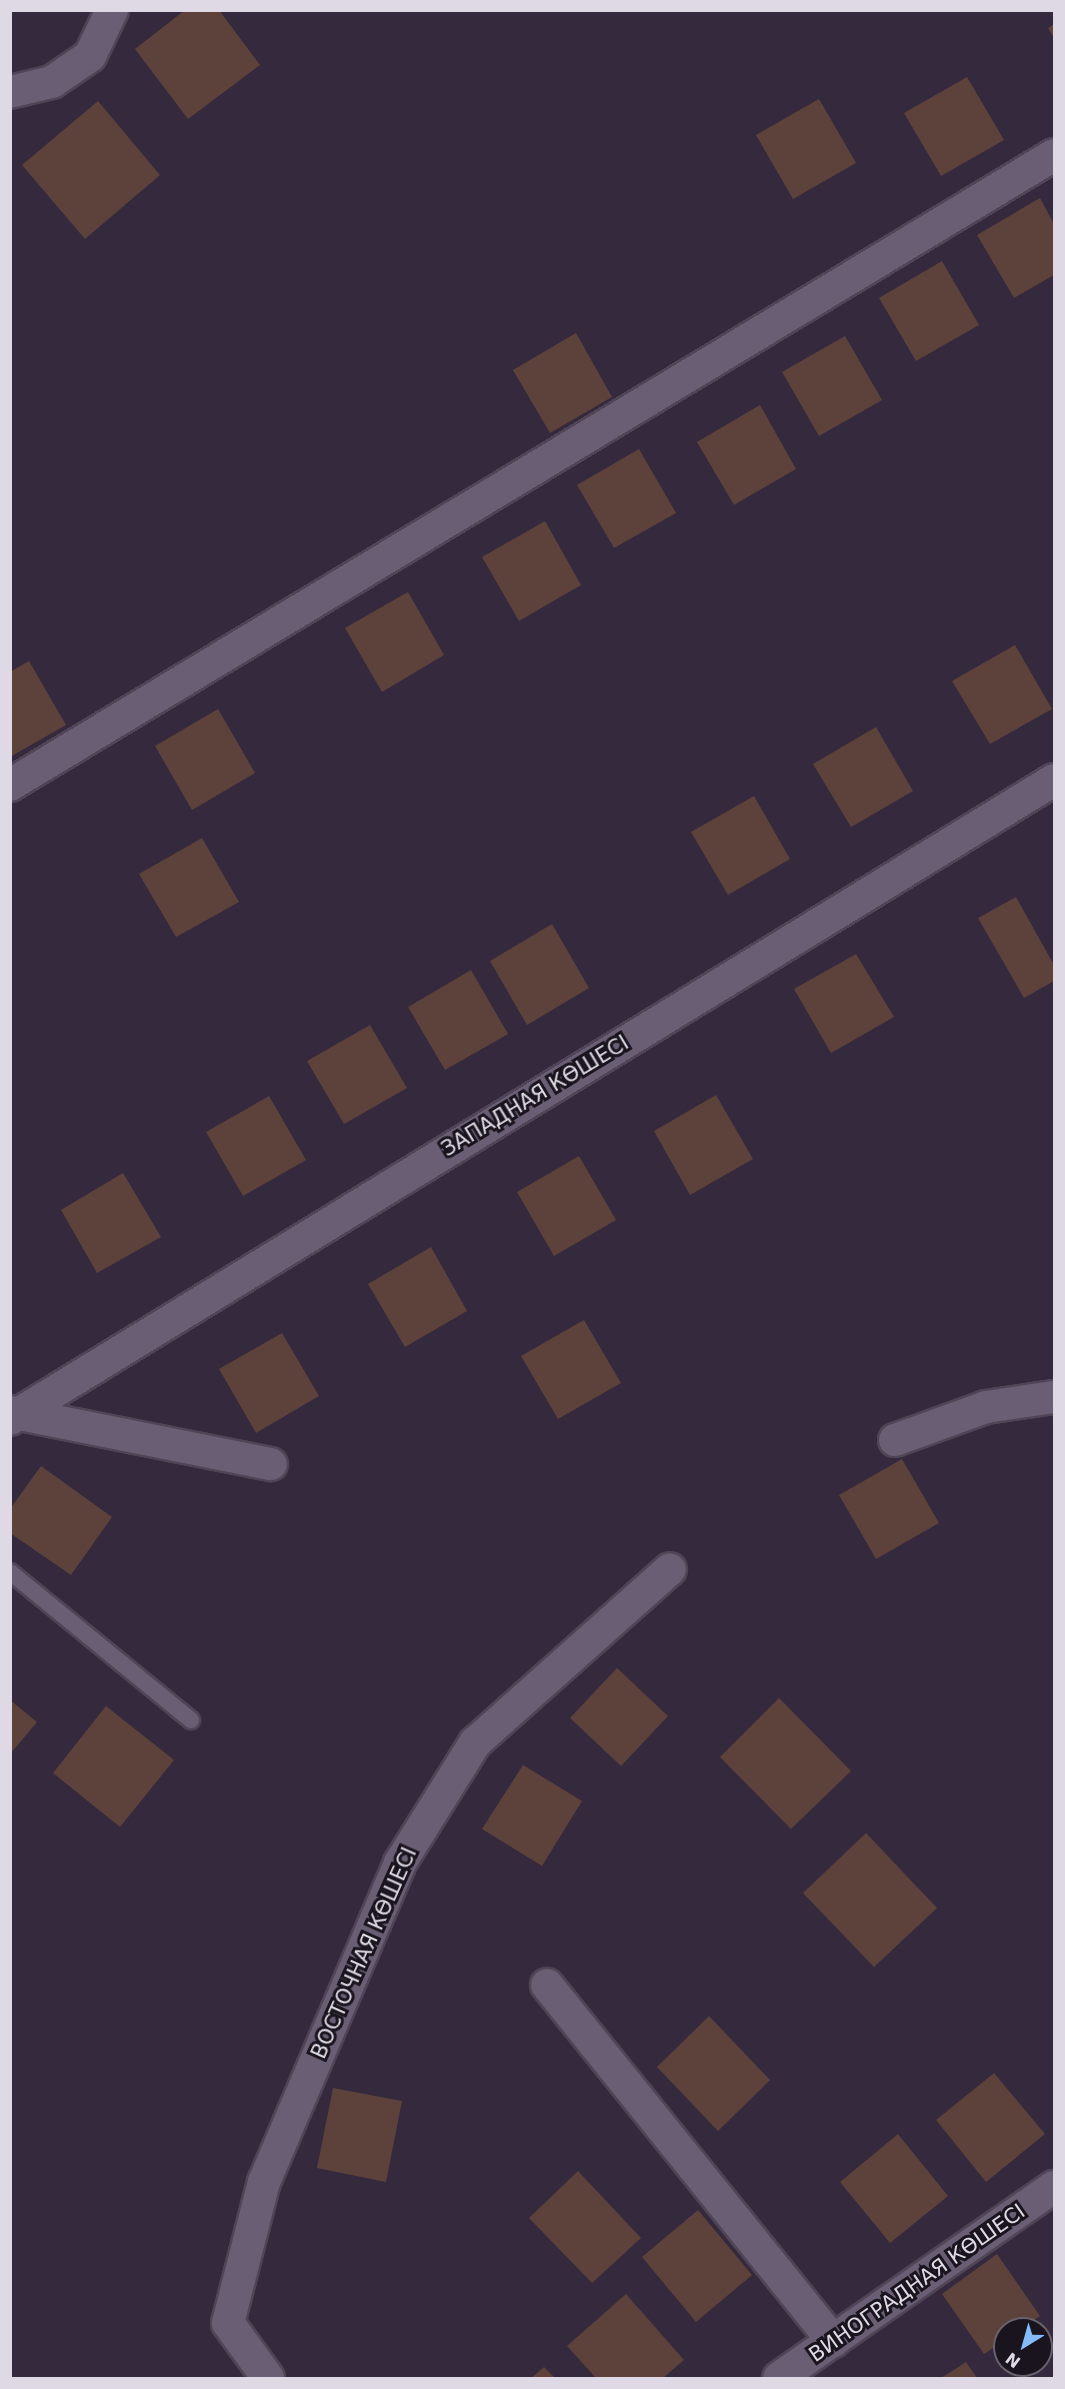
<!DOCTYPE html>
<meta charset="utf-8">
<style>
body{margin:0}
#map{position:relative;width:1065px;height:2389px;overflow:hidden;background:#34293d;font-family:"DejaVu Sans",sans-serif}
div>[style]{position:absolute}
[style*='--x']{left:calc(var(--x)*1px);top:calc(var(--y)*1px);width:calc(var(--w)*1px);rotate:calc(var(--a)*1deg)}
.building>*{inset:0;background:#5d423c}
.roads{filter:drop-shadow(2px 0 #4f4556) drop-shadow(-2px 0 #4f4556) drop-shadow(0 2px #4f4556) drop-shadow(0 -2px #4f4556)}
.service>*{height:16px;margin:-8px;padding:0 8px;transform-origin:8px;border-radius:8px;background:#6a5e74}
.minor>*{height:32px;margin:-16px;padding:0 16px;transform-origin:16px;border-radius:16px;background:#6a5e74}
span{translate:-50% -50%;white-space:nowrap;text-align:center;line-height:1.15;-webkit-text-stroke:6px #19141d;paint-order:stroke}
.street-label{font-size:21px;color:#dfd8e5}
.frame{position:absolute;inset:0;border:12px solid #dfd8e5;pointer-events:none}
.north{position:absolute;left:993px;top:2317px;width:60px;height:60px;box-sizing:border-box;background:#19141d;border:2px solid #68626d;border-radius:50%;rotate:217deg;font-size:16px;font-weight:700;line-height:24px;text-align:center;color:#dfd8e5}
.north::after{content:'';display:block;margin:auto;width:21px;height:27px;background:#85bbfb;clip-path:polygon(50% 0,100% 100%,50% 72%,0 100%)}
</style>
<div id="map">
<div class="building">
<i style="clip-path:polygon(185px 10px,219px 10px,260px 65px,188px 119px,135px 49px)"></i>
<i style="clip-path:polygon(1054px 24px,1054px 38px,1048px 28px)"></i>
<i style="clip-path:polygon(967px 77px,1004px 140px,941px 176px,904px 113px)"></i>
<i style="clip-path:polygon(819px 99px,856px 163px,793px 199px,756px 135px)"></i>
<i style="clip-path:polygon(98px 101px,160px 175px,85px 239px,22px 165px)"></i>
<i style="clip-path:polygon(1040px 198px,1054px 224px,1054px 275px,1014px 298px,977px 235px)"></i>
<i style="clip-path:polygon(942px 261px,979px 325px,916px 361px,879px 298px)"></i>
<i style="clip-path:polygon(576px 333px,612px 397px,550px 433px,513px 370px)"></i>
<i style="clip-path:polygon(845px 336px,882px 400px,819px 436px,782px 372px)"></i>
<i style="clip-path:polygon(760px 405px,796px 469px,734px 505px,697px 442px)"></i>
<i style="clip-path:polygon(639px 449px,676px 513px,614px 548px,577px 485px)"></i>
<i style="clip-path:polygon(545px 521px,581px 585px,519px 621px,482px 557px)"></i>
<i style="clip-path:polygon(408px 592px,444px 655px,382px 692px,345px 628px)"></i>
<i style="clip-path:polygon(1015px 645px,1052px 709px,990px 744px,952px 681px)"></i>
<i style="clip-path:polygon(29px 661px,66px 725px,10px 757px,10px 672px)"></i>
<i style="clip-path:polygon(218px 709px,255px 773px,192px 810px,155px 746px)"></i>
<i style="clip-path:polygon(876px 727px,913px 791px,851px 827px,813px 764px)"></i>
<i style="clip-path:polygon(754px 796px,790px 859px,728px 895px,691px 832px)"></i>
<i style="clip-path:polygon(202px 838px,239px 902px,176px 937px,139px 874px)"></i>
<i style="clip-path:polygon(1016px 897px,1054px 965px,1054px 981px,1024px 998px,978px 918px)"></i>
<i style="clip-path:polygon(552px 924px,589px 988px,527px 1025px,490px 961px)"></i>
<i style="clip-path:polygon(856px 954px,894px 1017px,831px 1053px,794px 989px)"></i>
<i style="clip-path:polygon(471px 970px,508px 1034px,445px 1070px,408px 1007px)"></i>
<i style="clip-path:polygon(370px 1025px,407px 1088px,344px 1124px,307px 1061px)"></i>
<i style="clip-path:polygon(716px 1095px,753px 1159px,690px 1195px,654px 1131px)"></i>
<i style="clip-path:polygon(269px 1096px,306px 1160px,243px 1196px,206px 1132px)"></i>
<i style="clip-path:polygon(579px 1156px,616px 1220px,554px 1256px,517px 1192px)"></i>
<i style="clip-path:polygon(123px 1173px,161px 1237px,97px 1273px,61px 1210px)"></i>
<i style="clip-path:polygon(431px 1247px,467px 1311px,405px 1347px,368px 1284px)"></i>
<i style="clip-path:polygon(584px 1320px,621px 1383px,558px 1419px,521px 1356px)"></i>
<i style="clip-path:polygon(282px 1333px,319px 1396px,256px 1433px,219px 1369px)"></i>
<i style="clip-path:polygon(902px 1459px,939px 1523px,876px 1559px,839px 1495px)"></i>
<i style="clip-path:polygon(41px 1466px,112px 1517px,71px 1575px,10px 1533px,10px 1509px)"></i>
<i style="clip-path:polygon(617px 1668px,668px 1716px,621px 1766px,570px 1718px)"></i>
<i style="clip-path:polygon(779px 1698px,851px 1771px,791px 1829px,720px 1757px)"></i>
<i style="clip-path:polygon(10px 1700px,37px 1722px,10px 1754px)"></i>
<i style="clip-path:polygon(106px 1706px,174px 1760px,120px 1827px,53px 1773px)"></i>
<i style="clip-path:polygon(523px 1765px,582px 1801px,542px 1866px,482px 1829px)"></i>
<i style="clip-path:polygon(866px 1833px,937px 1908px,874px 1967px,803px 1893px)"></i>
<i style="clip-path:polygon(709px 2016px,770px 2080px,718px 2131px,657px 2067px)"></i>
<i style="clip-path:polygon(994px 2073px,1045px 2134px,986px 2182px,936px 2120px)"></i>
<i style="clip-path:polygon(333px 2088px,402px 2101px,386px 2182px,317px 2168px)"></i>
<i style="clip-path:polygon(898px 2134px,948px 2196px,890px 2243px,840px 2182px)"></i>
<i style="clip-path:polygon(578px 2171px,641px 2238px,592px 2283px,529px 2218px)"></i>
<i style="clip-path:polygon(698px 2210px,752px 2275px,696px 2322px,642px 2257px)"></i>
<i style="clip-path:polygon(997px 2254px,1040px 2316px,1022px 2329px,1005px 2329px,1005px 2340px,984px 2354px,942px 2294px)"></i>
<i style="clip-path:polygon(626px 2294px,684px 2360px,663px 2378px,596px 2378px,567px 2346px)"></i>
<i style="clip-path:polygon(966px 2362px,977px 2378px,941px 2378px)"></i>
<i style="clip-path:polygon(544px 2367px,555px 2378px,531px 2378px)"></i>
</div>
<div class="roads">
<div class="service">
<i style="--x:10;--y:1572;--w:234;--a:39.3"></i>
</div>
<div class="minor">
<i style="--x:10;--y:92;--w:43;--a:-13.4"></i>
<i style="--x:52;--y:82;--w:46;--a:-34.4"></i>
<i style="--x:90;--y:56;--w:51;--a:-64.4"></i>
<i style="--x:10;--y:785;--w:1219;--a:-31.11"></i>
<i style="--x:10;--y:1412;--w:266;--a:11.3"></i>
<i style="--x:10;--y:1419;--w:1224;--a:-31.47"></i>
<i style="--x:895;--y:1440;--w:97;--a:-19.9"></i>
<i style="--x:986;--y:1407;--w:69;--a:-8.4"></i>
<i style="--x:547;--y:1985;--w:457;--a:51.2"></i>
<i style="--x:268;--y:2378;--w:68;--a:-126"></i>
<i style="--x:228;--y:2323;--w:146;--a:-75.7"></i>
<i style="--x:264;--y:2182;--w:347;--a:-66.9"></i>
<i style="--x:400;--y:1863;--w:142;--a:-58"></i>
<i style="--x:475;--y:1743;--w:261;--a:-41.7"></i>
<i style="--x:779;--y:2378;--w:335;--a:-34.8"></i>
</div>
</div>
<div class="street-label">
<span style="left:535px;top:1096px;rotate:-31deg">ЗАПАДНАЯ КӨШЕСІ</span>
<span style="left:364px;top:1953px;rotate:-66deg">ВОСТОЧНАЯ КӨШЕСІ</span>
<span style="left:917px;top:2283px;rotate:-35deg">ВИНОГРАДНАЯ КӨШЕСІ</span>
</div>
<div class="frame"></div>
<div class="north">N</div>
</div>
